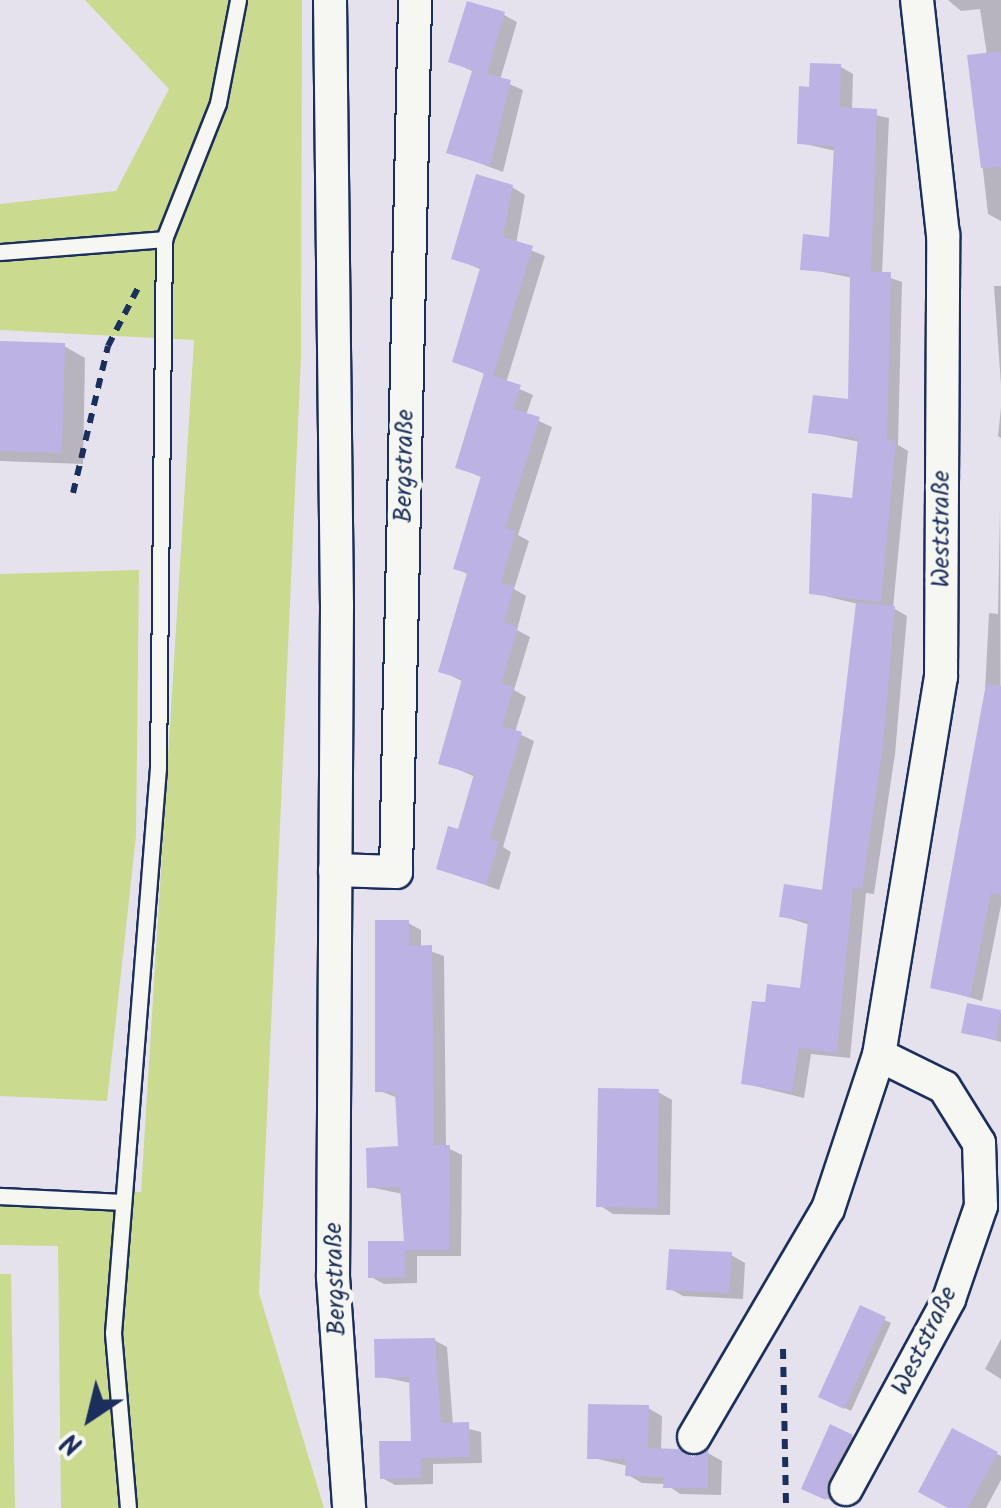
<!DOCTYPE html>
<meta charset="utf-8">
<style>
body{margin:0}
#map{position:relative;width:1001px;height:1508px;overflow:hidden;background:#e5e2ee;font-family:Kalam,sans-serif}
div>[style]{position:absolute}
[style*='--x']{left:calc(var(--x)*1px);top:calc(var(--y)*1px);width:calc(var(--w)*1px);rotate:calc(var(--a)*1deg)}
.green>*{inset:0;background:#cada8e}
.shadow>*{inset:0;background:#0003}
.building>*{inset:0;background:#bcb3e4}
.path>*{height:6px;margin-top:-3px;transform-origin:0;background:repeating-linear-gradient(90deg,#1b2f5e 0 10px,transparent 0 18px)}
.roads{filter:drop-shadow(2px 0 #1b2f5e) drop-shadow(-2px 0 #1b2f5e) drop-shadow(0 2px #1b2f5e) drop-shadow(0 -2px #1b2f5e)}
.service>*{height:15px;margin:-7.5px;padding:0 7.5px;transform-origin:7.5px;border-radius:7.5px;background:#f6f6f2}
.minor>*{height:32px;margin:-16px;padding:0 16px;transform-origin:16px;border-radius:16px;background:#f6f6f2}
span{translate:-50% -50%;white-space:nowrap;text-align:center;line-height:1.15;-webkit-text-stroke:10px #f6f6f2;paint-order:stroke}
.street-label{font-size:25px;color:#1b2f5e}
.north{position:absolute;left:40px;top:1368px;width:100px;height:100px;-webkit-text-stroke:8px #f6f6f2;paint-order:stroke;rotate:215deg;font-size:28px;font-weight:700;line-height:40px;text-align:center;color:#1b2f5e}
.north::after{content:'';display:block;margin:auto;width:35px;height:45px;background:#1b2f5e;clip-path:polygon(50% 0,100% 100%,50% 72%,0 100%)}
</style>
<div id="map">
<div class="green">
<i style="clip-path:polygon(85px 0,302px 0,301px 358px,259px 1293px,324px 1508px,61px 1508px,58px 1246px,0 1245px,0 1195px,141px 1192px,194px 340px,0 330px,0 204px,116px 191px,169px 89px)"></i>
<i style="clip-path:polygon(139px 570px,136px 836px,107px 1101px,0 1096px,0 574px)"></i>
<i style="clip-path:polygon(0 1274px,11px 1274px,15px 1508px,0 1508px)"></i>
</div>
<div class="shadow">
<i style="clip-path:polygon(948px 0,1001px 0,1001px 221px,988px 214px,970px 57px,987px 55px,980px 9px,961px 11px)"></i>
<i style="clip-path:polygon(504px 15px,517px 22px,500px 80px,523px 90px,503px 172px,449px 152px,474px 72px,451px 61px)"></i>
<i style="clip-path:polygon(841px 67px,853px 74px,852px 110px,889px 118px,882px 275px,902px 282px,898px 445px,908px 451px,893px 608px,907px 616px,895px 754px,874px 894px,866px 893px,850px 1058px,811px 1054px,804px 1098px,743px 1083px,767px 1005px,802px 991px,810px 925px,782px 916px,824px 893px,858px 604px,812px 593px,854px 500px,860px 442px,811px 432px,850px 401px,853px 278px,803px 268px,832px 239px,836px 151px,800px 143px,812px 89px)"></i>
<i style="clip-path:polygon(512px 187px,525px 195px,516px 244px,545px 256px,506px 383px,533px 395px,526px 415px,552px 427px,518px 535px,529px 541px,514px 589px,526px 596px,517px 630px,530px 637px,514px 690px,526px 697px,515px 732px,534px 741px,503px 847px,511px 852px,499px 890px,438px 868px,460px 832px,476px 777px,440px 762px,464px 682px,441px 671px,469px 575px,456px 568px,483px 478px,458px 467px,487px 375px,455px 361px,482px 270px,454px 258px)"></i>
<i style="clip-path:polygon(994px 286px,1001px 286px,1001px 385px)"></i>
<i style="clip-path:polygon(0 344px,64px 346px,85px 358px,83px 464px,0 461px)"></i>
<i style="clip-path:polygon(1001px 408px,1001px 438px,998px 436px)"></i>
<i style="clip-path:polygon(1000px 509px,1001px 905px,982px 1001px,933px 987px,984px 711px,989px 613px,998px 614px)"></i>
<i style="clip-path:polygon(408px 923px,421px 930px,421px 948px,444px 956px,446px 1147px,462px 1155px,461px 1256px,417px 1256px,417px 1283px,384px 1284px,371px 1277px,407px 1243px,403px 1194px,369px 1187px,401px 1149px,398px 1098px,377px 1090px)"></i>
<i style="clip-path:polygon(969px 1006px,1001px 1013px,1001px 1042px,964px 1032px)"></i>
<i style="clip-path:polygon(658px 1092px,672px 1100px,670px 1215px,613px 1214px,599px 1205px)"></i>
<i style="clip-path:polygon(731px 1255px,745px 1263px,743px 1299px,683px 1296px,669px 1288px)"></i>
<i style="clip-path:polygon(861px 1309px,891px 1323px,851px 1411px,821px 1396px)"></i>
<i style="clip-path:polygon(1001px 1339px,1001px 1379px,985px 1369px)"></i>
<i style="clip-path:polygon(434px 1340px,447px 1347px,453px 1425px,481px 1432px,482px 1463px,433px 1464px,433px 1484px,395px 1485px,382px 1478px,414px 1443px,411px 1383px,377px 1376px)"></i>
<i style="clip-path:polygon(648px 1408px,662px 1416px,661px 1451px,693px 1460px,708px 1453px,722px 1461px,721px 1495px,680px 1494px,666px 1484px,642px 1483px,628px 1475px,628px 1466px,589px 1457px)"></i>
<i style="clip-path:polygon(832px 1427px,858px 1440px,834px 1483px,832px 1501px,810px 1491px)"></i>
<i style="clip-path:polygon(953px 1432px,1001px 1456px,1001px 1480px,986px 1508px,952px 1508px)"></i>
</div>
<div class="building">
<i style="clip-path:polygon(467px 1px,505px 12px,487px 74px,511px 80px,490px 166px,446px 153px,472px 71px,484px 74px,448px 62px)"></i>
<i style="clip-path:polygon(1001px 51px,1001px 167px,981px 168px,967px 55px)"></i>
<i style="clip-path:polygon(810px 63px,841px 64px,840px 107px,877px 109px,871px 272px,891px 272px,887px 440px,896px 441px,881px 602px,809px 594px,812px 493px,852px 498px,858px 438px,808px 433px,813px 395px,848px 399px,850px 274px,800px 270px,803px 234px,829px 237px,834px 146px,797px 144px,799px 86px,809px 87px)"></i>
<i style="clip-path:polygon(476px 174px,513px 185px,503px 237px,533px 246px,493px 376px,521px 385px,513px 409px,540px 417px,505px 528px,516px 531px,501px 583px,514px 586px,504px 623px,518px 627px,501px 683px,514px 687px,502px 726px,522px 732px,490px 839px,499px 842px,486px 885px,436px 869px,448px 826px,458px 829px,474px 774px,438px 764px,462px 679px,438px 672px,467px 573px,453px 569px,481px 476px,455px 468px,484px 373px,452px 362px,480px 268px,451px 259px)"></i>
<i style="clip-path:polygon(0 341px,65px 343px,62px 453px,0 451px)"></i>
<i style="clip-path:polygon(856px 603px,895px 606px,883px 746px,862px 889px,853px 887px,837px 1053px,799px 1048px,792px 1092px,741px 1084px,752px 1001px,765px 1002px,767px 984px,800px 988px,808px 921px,779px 917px,784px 884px,822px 890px)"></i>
<i style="clip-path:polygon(986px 684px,1001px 686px,1001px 895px,991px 893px,970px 997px,930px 988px)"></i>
<i style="clip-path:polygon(375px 920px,409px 920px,409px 946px,432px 945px,434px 1145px,450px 1145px,449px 1250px,405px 1250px,405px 1277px,368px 1278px,368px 1241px,404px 1241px,400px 1187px,367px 1188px,366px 1148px,398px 1146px,395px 1092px,375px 1092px)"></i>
<i style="clip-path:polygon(967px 1003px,1001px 1010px,996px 1040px,961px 1033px)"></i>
<i style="clip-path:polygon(598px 1088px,659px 1089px,657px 1208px,596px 1207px)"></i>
<i style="clip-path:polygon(669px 1249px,732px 1252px,729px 1293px,666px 1290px)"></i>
<i style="clip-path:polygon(860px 1305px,886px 1317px,844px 1409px,818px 1397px)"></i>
<i style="clip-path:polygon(435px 1338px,441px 1423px,469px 1422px,470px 1457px,421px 1458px,421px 1478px,380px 1479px,379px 1441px,411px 1441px,410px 1408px,409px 1377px,375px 1378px,374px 1339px)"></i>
<i style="clip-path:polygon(588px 1404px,649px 1405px,648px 1448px,678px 1449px,693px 1457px,708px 1450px,708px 1488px,663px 1488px,664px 1477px,625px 1476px,626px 1459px,587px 1459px)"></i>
<i style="clip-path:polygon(830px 1424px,853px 1435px,828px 1479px,826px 1500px,801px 1489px)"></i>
<i style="clip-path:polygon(952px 1428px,998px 1452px,968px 1508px,948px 1508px,918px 1492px)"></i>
</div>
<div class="path">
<i style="--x:73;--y:493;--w:151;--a:-76.6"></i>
<i style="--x:108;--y:346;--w:68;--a:-62.7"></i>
<i style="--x:783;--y:1349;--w:159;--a:88.9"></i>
</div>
<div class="roads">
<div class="service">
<i style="--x:0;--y:252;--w:165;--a:-4.5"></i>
<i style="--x:0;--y:1196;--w:121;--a:2.8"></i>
<i style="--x:128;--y:1508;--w:176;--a:-94.9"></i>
<i style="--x:113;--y:1333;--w:567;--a:-85.45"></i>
<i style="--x:158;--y:768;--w:529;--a:-89.35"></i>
<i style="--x:164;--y:239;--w:146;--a:-68.3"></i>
<i style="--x:218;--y:103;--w:105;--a:-79"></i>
</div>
<div class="minor">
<i style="--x:330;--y:0;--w:605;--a:89.34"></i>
<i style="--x:337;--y:605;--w:672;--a:90.34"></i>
<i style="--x:333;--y:1277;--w:232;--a:86"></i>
<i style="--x:335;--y:870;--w:61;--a:1.9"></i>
<i style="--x:396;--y:872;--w:872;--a:-88.75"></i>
<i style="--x:694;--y:1437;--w:264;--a:-59.6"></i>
<i style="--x:828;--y:1209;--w:162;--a:-71.7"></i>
<i style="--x:879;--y:1055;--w:383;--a:-80.7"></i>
<i style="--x:941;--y:677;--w:442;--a:-89.7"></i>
<i style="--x:943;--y:235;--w:236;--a:-96.3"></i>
<i style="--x:846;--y:1489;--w:216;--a:-61.5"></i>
<i style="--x:949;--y:1299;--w:98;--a:-71"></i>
<i style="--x:981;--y:1206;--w:63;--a:-91.8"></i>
<i style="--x:979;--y:1143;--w:66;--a:-122"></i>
<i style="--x:944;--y:1087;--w:72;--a:-153.8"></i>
</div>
</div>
<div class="street-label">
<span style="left:405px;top:466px;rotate:-89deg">Bergstraße</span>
<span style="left:942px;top:529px;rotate:-90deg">Weststraße</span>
<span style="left:336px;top:1279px;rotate:-92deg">Bergstraße</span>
<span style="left:925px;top:1341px;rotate:-64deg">Weststraße</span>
</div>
<div class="north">N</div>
</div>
